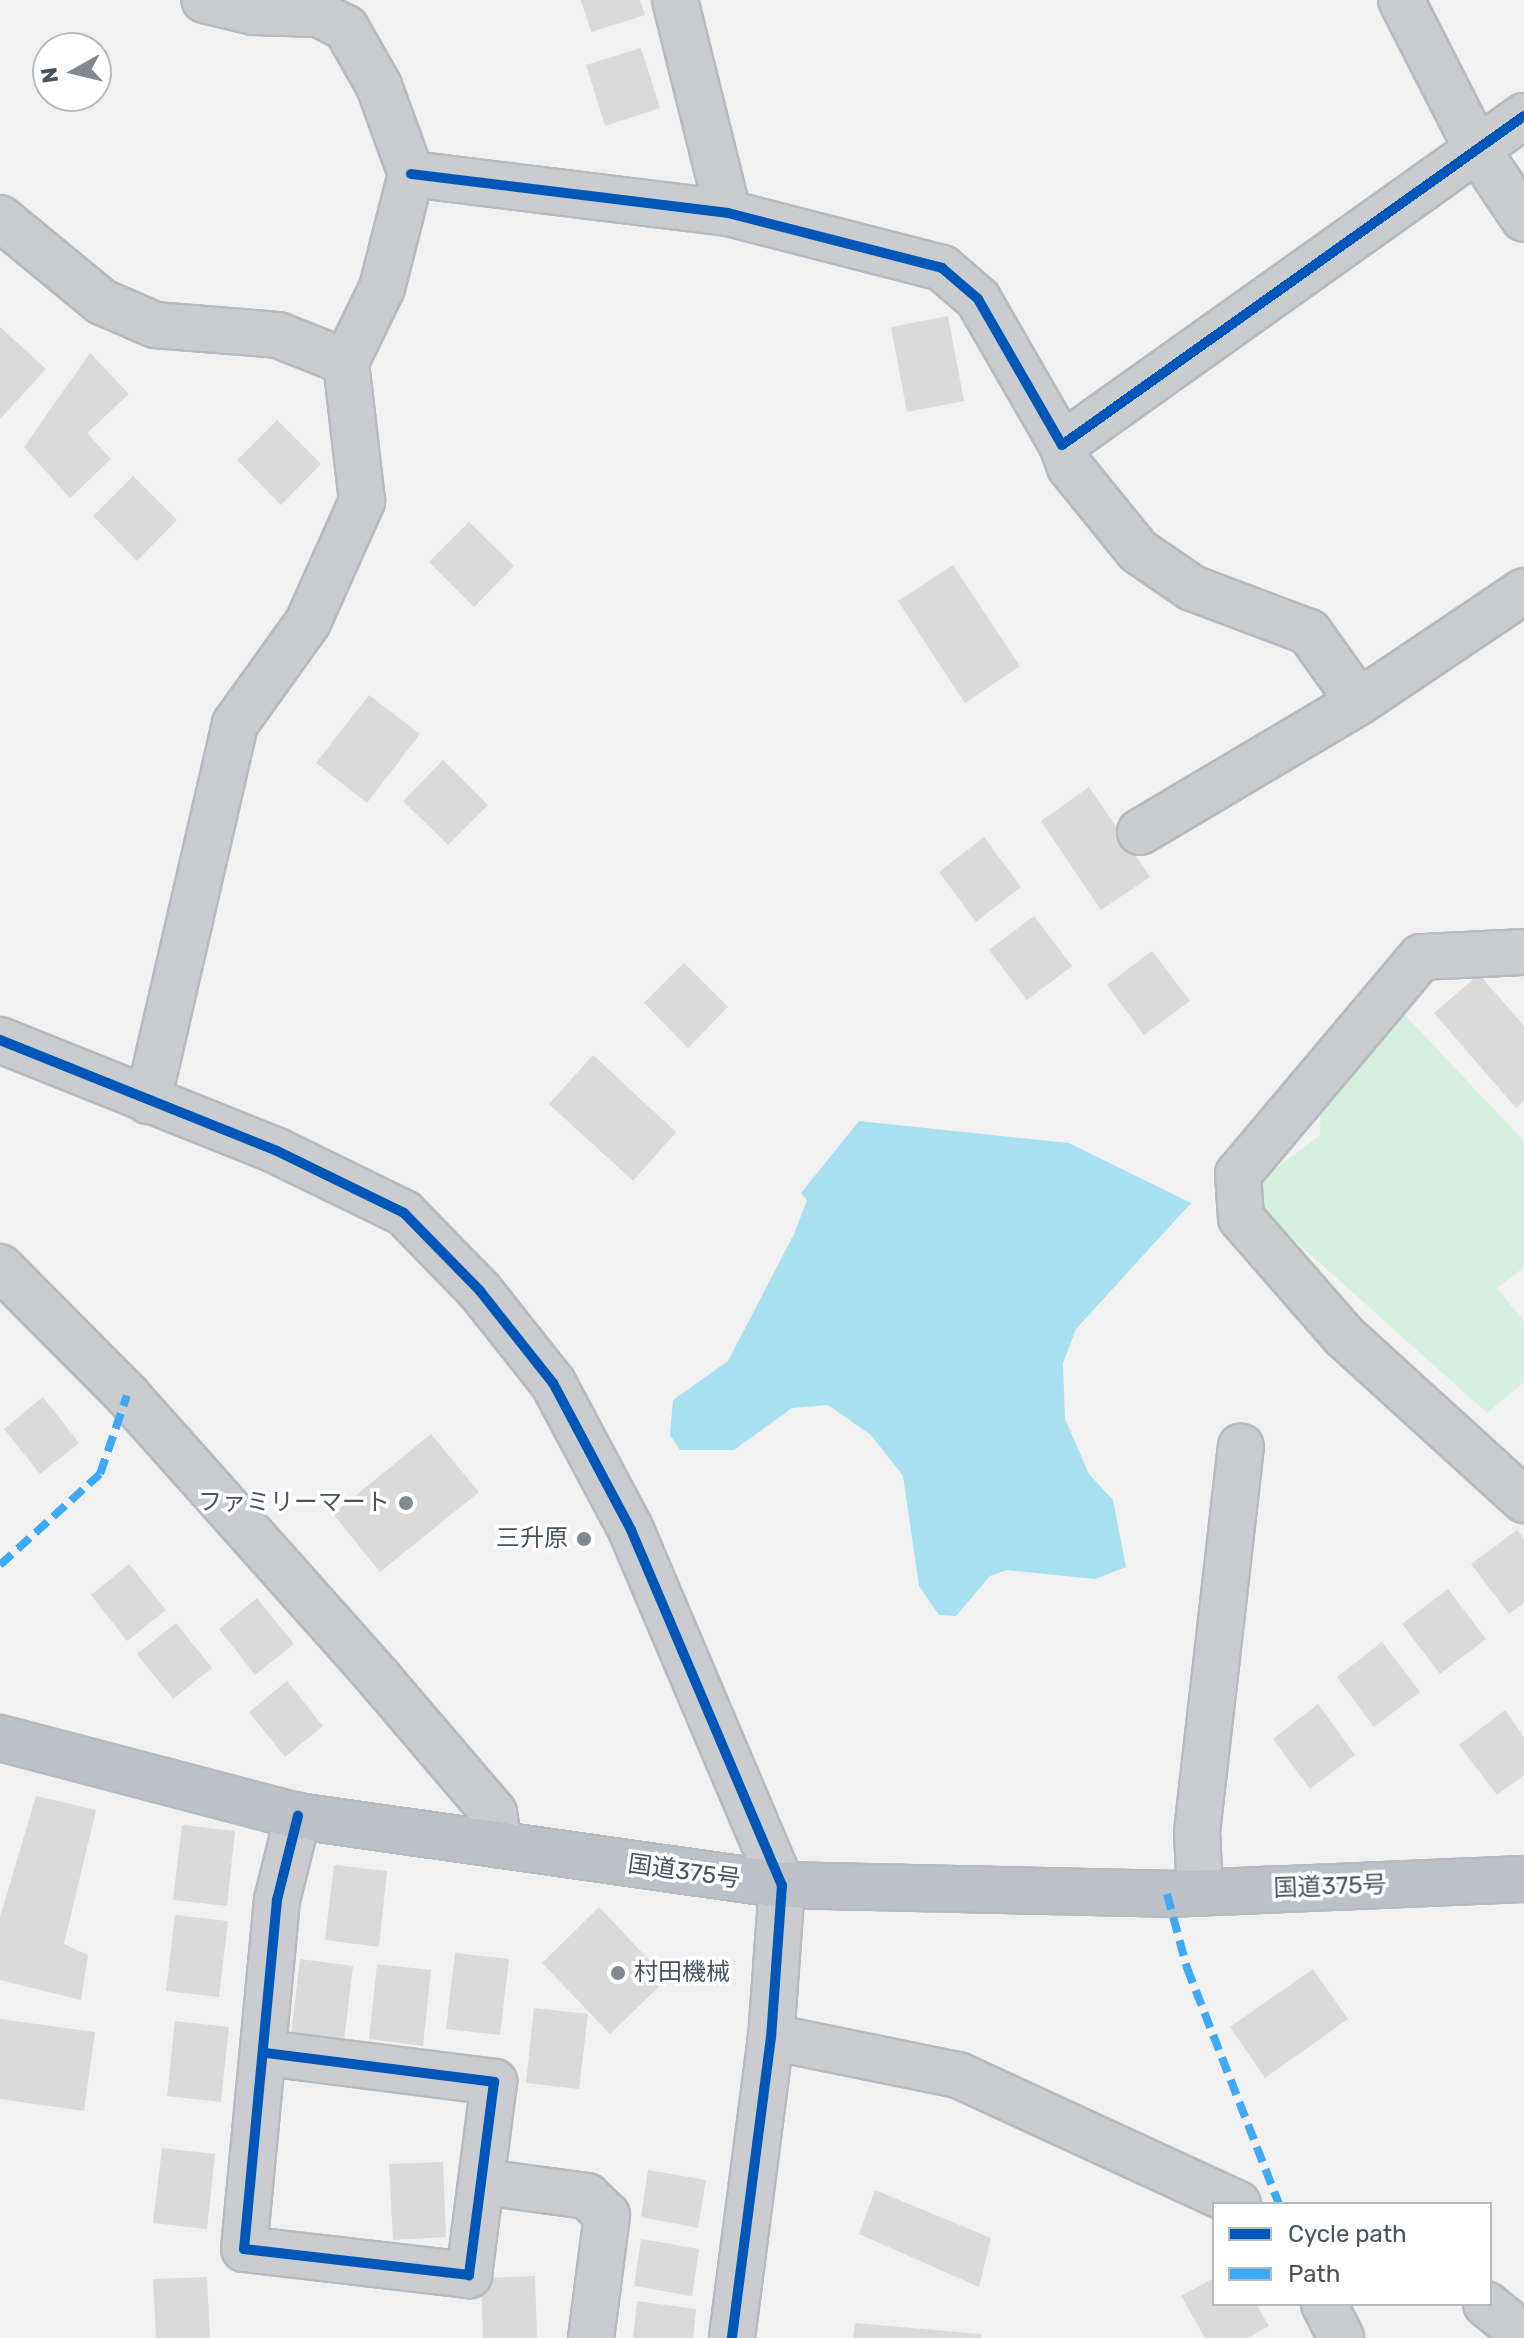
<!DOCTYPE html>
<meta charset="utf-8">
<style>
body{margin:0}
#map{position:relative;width:1524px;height:2338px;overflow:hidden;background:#f1f1f1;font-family:Rubik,"Noto Sans JP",sans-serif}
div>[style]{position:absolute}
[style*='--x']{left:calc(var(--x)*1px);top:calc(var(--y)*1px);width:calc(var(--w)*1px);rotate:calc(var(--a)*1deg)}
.green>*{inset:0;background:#d5f0df}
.water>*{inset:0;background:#a9e0ef}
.building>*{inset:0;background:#dadadb}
.roads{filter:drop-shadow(2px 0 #b6bbc0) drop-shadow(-2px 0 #b6bbc0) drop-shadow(0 2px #b6bbc0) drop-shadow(0 -2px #b6bbc0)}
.minor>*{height:44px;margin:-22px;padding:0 22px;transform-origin:22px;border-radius:22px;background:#cacccf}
.highway>*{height:44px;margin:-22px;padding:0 22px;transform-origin:22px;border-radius:22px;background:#bbc1c6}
.quiet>*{height:8px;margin-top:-4px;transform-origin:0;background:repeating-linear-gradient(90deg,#3fa9f5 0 16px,transparent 0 24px)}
.cycleway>*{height:10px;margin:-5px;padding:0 5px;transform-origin:5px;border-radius:5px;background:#0057b8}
.dots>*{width:22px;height:22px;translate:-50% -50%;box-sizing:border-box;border:4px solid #fff;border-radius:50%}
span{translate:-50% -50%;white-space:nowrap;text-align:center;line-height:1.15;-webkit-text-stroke:7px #fff;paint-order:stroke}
.poi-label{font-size:24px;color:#47535e}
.right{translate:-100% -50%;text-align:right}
.left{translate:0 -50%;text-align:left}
.street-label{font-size:24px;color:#47535e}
.legend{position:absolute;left:1212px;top:2202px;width:280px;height:104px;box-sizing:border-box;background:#fff;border:2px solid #b5babf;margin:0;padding:10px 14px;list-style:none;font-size:24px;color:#47535e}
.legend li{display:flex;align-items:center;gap:16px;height:40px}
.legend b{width:40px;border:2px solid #b5babf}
.north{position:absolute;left:32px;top:32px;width:80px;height:80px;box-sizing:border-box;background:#fff;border:2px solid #b5babf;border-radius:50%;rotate:262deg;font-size:22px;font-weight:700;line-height:32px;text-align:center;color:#47535e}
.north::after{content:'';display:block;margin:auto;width:28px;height:36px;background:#828a91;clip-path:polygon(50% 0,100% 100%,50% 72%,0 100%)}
</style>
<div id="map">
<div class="green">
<i style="clip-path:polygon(1387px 996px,1524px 1141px,1524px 1267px,1497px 1288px,1524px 1322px,1524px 1382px,1487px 1413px,1243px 1194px,1320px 1135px,1322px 1053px)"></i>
</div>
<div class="water">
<i style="clip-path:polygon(859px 1121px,1069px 1143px,1191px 1203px,1076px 1329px,1063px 1363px,1065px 1419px,1089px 1474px,1113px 1500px,1126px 1567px,1095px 1579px,1007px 1570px,990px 1576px,956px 1616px,939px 1615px,919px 1586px,903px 1476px,871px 1435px,828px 1405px,792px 1408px,734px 1450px,680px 1450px,670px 1435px,673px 1400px,728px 1361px,794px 1234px,807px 1200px,801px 1193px)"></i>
</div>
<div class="building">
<i style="clip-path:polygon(581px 0,640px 0,645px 15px,591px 32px)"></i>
<i style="clip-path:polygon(641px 48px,660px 108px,605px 126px,586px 65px)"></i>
<i style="clip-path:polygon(948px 316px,964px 401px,907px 412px,891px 327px)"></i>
<i style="clip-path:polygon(0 327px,46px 369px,0 419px)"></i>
<i style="clip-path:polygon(90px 353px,129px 394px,87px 433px,111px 459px,70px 498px,24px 447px)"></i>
<i style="clip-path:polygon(277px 420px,321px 464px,281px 505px,237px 460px)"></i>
<i style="clip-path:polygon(133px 476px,177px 520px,137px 561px,93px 516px)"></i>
<i style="clip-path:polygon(469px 522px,514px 566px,474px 607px,429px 562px)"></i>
<i style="clip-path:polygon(953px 565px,1020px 666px,965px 703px,898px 601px)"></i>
<i style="clip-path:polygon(369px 695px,420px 734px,367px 803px,316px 763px)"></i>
<i style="clip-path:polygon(443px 760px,488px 805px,448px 845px,403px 801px)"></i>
<i style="clip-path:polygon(1089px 787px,1150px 877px,1101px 910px,1041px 821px)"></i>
<i style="clip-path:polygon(984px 837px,1021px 887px,976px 922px,939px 872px)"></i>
<i style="clip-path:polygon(1034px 916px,1072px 966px,1027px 1000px,989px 950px)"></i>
<i style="clip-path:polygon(1152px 951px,1190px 1001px,1144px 1035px,1107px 985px)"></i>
<i style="clip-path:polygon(684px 963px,728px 1007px,688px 1048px,644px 1003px)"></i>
<i style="clip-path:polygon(1479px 974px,1524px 1026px,1524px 1101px,1516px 1108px,1434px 1013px)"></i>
<i style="clip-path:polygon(593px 1055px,676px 1132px,633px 1181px,549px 1104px)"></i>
<i style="clip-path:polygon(43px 1397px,79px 1443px,40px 1474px,4px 1429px)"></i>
<i style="clip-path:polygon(431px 1434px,479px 1492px,380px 1572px,333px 1514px)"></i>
<i style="clip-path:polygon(1517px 1530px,1524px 1539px,1524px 1603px,1509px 1614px,1471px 1564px)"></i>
<i style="clip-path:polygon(129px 1564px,166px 1610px,127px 1641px,91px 1595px)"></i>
<i style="clip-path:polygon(1448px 1589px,1486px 1639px,1440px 1674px,1402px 1624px)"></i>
<i style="clip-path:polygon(257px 1598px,294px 1644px,255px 1675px,219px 1629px)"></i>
<i style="clip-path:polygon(176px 1623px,212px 1668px,173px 1699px,137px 1654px)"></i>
<i style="clip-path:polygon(1382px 1642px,1420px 1692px,1374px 1727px,1337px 1677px)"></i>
<i style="clip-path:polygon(287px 1681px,323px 1726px,285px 1757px,249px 1712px)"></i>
<i style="clip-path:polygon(1318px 1704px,1355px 1755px,1310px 1789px,1273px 1739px)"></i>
<i style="clip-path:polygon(1505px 1710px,1524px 1737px,1524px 1775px,1497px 1795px,1459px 1745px)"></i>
<i style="clip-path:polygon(36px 1796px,96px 1810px,64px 1944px,88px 1955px,81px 2000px,0 1980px,0 1917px)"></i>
<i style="clip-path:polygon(182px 1825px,235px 1831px,227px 1906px,173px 1900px)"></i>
<i style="clip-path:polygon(334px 1865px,387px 1871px,379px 1947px,325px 1940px)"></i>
<i style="clip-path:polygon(599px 1907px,667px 1979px,610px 2034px,542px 1963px)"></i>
<i style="clip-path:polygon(175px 1915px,228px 1921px,219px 1997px,166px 1991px)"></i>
<i style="clip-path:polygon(455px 1953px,509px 1959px,500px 2035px,446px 2029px)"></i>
<i style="clip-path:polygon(300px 1959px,353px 1966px,344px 2041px,291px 2034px)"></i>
<i style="clip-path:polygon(377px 1964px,431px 1970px,423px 2046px,369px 2039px)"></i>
<i style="clip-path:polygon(1313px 1969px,1348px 2019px,1265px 2078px,1230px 2027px)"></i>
<i style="clip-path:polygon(534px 2008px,588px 2014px,579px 2089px,526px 2083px)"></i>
<i style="clip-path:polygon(0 2019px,95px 2032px,84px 2111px,0 2099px)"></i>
<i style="clip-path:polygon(175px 2021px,229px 2027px,221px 2102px,167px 2096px)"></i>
<i style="clip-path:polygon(162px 2148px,215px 2154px,207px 2229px,153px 2223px)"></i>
<i style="clip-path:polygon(443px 2162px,446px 2237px,393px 2240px,389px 2164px)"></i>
<i style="clip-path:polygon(648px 2170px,706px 2180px,698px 2228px,641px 2217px)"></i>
<i style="clip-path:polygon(875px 2190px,991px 2238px,979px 2287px,859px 2234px)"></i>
<i style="clip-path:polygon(641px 2239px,699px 2249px,692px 2296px,634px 2286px)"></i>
<i style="clip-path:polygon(535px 2276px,537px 2338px,483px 2338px,481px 2278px)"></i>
<i style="clip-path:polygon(207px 2277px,210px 2338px,156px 2338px,153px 2279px)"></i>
<i style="clip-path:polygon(1214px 2278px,1214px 2304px,1256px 2304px,1269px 2326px,1248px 2338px,1205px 2338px,1181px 2296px)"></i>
<i style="clip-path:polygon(637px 2301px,696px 2309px,693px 2338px,633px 2338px)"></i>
<i style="clip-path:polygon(855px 2323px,981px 2334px,981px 2338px,853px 2338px)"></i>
</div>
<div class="roads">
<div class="minor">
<i style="--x:675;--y:0;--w:219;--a:76"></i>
<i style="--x:1401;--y:0;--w:167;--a:63"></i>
<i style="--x:1477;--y:149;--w:84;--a:56.1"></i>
<i style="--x:411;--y:174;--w:319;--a:7"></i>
<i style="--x:728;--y:213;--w:221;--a:14.4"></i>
<i style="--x:942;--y:268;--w:48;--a:40.7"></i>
<i style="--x:978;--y:299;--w:168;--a:60.1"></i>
<i style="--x:1062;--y:445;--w:567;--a:-35.46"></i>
<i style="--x:0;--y:218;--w:132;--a:39.5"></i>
<i style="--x:102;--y:302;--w:58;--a:23.5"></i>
<i style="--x:155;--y:325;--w:123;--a:4.6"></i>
<i style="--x:278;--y:335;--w:73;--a:21.7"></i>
<i style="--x:1062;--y:445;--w:23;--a:70"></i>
<i style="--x:1070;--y:467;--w:108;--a:51"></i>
<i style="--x:1138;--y:551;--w:65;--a:34.4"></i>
<i style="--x:1192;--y:588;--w:125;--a:20.6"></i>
<i style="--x:1309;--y:632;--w:86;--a:54.5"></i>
<i style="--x:1140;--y:832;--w:255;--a:-30.7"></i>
<i style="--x:1359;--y:702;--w:199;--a:-33.9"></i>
<i style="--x:1524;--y:952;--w:103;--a:177.2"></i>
<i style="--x:1421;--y:957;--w:284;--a:130.1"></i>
<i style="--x:1238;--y:1174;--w:44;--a:86.1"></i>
<i style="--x:1241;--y:1218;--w:157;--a:48.9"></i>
<i style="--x:1344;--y:1336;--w:244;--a:42.3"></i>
<i style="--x:0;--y:1040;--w:298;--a:21.8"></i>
<i style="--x:277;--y:1151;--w:141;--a:26"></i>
<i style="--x:404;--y:1213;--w:109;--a:45.7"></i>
<i style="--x:480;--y:1291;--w:117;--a:51.6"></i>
<i style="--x:553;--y:1383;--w:166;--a:62"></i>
<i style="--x:631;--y:1530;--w:386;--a:67"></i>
<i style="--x:782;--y:1885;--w:152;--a:94.1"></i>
<i style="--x:771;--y:2037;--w:304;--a:97.4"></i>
<i style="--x:148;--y:1101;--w:387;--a:-77"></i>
<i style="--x:235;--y:724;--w:125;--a:-54.4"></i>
<i style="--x:308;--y:622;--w:133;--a:-65.9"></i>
<i style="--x:362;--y:501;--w:140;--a:-96.6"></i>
<i style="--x:346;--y:362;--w:82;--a:-64.1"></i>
<i style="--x:382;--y:288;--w:118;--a:-75.7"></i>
<i style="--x:411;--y:174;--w:94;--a:-110"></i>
<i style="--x:379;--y:86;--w:67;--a:-119.6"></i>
<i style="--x:346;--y:28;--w:31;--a:-153"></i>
<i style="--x:318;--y:14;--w:65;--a:-178.2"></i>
<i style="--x:253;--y:12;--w:50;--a:-166.2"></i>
<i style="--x:0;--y:1267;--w:180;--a:45.2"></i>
<i style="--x:127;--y:1395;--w:378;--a:48.3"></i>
<i style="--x:378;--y:1677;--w:179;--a:49.5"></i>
<i style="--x:494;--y:1813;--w:32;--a:81"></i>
<i style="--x:1200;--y:1893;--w:61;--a:-92.8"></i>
<i style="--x:1197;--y:1832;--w:388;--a:-83.5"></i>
<i style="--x:771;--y:2037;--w:191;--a:11.5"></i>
<i style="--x:958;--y:2075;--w:308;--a:24.7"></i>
<i style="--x:266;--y:2053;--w:230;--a:7.2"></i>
<i style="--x:494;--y:2082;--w:195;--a:97.4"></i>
<i style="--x:469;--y:2275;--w:226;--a:-173.4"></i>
<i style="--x:244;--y:2249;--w:351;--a:-84.6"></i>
<i style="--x:277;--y:1900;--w:87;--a:-76"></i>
<i style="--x:483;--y:2182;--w:105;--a:7.7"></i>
<i style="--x:587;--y:2196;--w:28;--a:44"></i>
<i style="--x:607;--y:2215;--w:124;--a:97.4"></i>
<i style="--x:1324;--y:2304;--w:38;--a:63"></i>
<i style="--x:1486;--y:2304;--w:49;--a:39.2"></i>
</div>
<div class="highway">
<i style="--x:0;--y:1738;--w:308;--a:14.7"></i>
<i style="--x:298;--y:1816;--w:489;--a:8.1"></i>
<i style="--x:782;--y:1885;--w:385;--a:1.3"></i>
<i style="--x:1167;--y:1894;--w:357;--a:-2.4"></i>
</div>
</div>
<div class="quiet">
<i style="--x:0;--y:1565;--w:135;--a:-42.3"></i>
<i style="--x:100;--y:1474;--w:83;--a:-71.1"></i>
<i style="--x:1167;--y:1894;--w:77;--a:74.9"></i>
<i style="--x:1187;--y:1968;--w:253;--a:68.7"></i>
</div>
<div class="cycleway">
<i style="--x:411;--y:174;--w:319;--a:7"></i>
<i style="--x:728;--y:213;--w:221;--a:14.4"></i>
<i style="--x:942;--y:268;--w:48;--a:40.7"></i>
<i style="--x:978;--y:299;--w:168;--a:60.1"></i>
<i style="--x:1062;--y:445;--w:567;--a:-35.46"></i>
<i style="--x:0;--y:1040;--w:298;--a:21.8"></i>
<i style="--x:277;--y:1151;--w:141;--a:26"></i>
<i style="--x:404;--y:1213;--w:109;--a:45.7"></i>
<i style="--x:480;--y:1291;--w:117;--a:51.6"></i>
<i style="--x:553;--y:1383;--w:166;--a:62"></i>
<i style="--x:631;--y:1530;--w:386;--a:67"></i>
<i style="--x:782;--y:1885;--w:152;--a:94.1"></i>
<i style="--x:771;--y:2037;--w:304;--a:97.4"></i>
<i style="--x:266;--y:2053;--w:230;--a:7.2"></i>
<i style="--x:494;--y:2082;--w:195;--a:97.4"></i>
<i style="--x:469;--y:2275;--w:226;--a:-173.4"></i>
<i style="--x:244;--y:2249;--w:351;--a:-84.6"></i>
<i style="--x:277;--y:1900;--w:87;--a:-76"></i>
</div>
<div class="dots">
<i style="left:406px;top:1503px;background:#828a91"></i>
<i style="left:584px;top:1539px;background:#828a91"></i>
<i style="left:618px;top:1973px;background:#828a91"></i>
</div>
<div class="poi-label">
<span class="right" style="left:390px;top:1503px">ファミリーマート</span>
<span class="right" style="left:568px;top:1539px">三升原</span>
<span class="left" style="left:634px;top:1973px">村田機械</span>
</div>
<div class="street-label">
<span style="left:684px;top:1872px;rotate:8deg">国道375号</span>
<span style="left:1330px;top:1887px;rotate:-2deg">国道375号</span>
</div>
<ul class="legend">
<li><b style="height:10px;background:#0057b8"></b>Cycle path</li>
<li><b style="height:10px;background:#3fa9f5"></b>Path</li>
</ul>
<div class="north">N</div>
</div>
